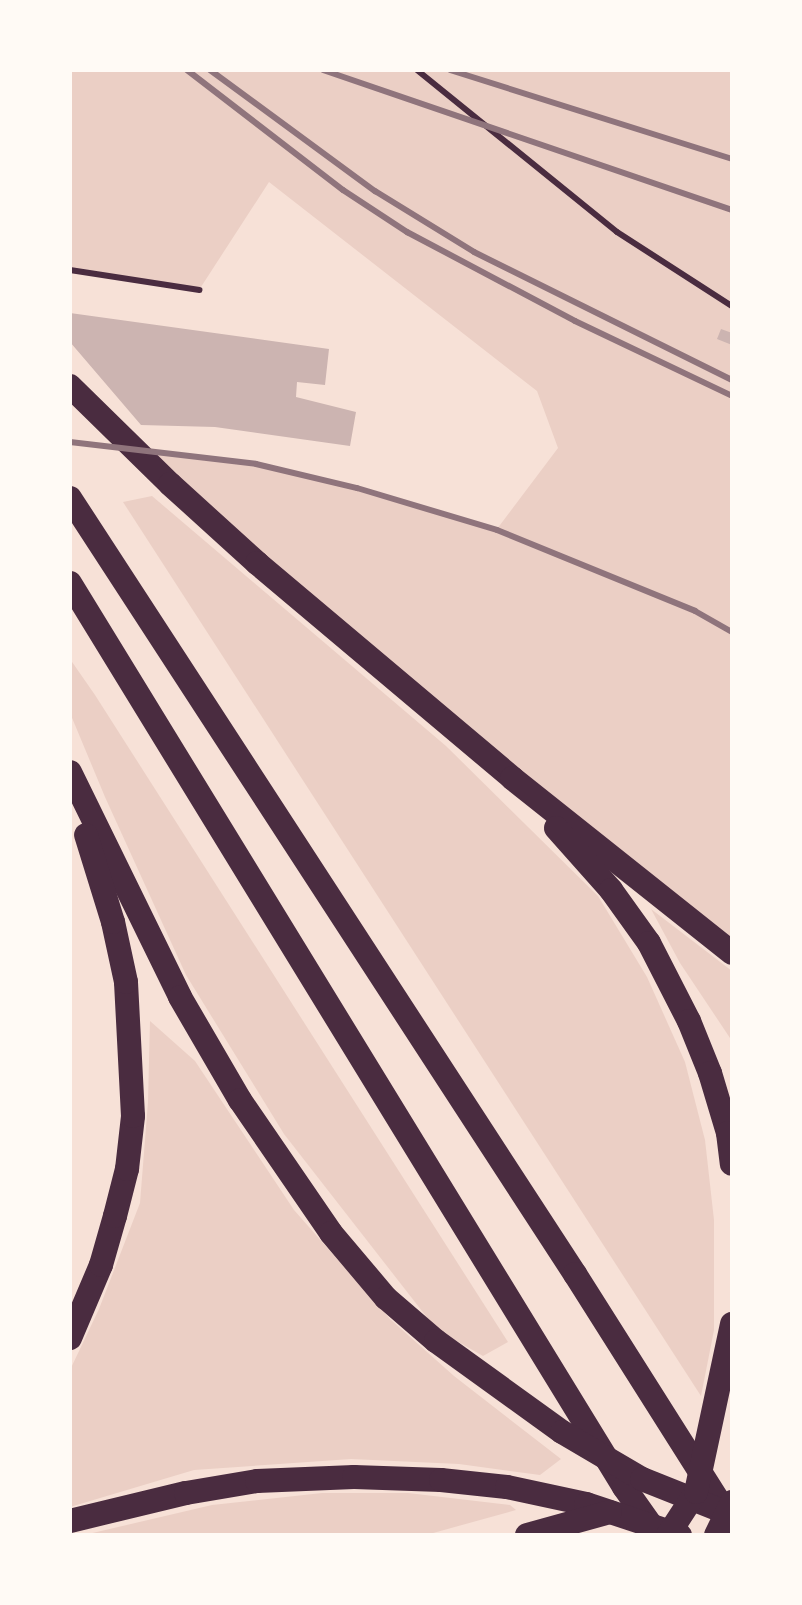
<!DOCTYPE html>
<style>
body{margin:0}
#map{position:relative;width:802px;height:1605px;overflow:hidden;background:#f7e1d7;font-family:"Fira Sans Condensed",sans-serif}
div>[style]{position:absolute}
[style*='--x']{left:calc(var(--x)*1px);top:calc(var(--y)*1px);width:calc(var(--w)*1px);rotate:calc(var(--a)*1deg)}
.green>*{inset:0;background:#ebcfc5}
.building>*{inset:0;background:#ccb4b1}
.service>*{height:6px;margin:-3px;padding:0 3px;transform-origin:3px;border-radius:3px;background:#4a2c40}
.motorway>*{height:24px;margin:-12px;padding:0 12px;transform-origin:12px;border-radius:12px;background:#4a2c40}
.rail>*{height:6px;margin:-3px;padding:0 3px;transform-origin:3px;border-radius:3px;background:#8f747c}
span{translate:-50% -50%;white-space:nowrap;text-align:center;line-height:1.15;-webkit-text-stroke:7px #fffaf5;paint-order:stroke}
.frame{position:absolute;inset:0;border:72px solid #fffaf5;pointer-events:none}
</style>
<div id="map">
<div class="green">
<i style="clip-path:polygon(70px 70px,732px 70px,732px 953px,135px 451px,256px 464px,357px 488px,497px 529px,558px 448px,537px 391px,269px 182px,199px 290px,70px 270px)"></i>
<i style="clip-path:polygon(152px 496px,446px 746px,598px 896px,647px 977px,685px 1062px,705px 1140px,714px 1220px,714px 1330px,701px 1396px,123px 502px)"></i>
<i style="clip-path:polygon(70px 659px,95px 695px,508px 1342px,483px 1356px,436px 1329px,284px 1134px,186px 975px,105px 797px,70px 713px)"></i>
<i style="clip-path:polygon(651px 909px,732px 971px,732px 1041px,680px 963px)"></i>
<i style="clip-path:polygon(150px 1021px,195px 1061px,294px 1210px,390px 1319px,454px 1376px,561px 1459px,540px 1475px,459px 1464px,351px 1459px,194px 1470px,70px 1507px,70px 1370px,99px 1309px,140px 1203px,148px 1102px)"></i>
<i style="clip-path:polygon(322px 1493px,408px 1493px,510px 1505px,516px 1510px,426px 1535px,84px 1535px,212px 1505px)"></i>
</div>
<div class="building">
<i style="clip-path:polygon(70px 313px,329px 349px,325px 385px,297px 382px,296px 397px,356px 412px,350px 446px,215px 427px,141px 425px,70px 342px)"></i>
<i style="clip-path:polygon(721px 329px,732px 333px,732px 345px,717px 339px)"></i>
</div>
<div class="service">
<i style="--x:417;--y:70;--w:257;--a:39"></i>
<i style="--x:617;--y:232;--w:137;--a:32.8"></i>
<i style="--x:70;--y:270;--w:131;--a:8.8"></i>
</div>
<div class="motorway">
<i style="--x:70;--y:386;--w:140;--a:44.4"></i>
<i style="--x:170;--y:484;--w:118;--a:42.2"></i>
<i style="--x:257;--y:563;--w:334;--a:40.1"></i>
<i style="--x:512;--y:778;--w:281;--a:38.5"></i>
<i style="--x:70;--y:498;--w:926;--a:56.95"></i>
<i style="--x:575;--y:1274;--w:294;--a:57.7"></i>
<i style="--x:70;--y:583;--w:1060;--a:58.5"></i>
<i style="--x:624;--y:1487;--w:59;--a:54.7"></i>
<i style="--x:70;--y:772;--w:250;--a:63.9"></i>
<i style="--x:180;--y:997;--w:119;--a:59.8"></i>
<i style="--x:240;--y:1100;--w:161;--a:55.6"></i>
<i style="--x:331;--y:1233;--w:85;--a:49.8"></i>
<i style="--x:386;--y:1298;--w:66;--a:40.7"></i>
<i style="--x:436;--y:1341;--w:155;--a:35.8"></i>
<i style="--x:562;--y:1432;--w:93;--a:30.4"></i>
<i style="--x:642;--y:1479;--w:95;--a:21.7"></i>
<i style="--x:556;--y:828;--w:83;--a:48.4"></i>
<i style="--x:611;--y:890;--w:65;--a:54.4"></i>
<i style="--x:649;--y:943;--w:88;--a:62.9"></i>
<i style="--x:689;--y:1021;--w:56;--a:68"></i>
<i style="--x:710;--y:1073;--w:63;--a:73.3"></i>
<i style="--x:728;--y:1133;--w:31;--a:83"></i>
<i style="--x:70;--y:1338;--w:79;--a:-67"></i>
<i style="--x:101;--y:1265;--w:51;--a:-74.1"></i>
<i style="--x:115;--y:1216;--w:49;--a:-75.7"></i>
<i style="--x:127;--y:1169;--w:53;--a:-83.5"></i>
<i style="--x:133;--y:1116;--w:134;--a:-93"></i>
<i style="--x:126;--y:982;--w:61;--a:-102.2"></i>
<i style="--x:113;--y:922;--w:91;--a:-107.2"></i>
<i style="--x:70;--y:1521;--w:119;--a:-13.6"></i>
<i style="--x:186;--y:1493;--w:72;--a:-9.6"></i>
<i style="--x:257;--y:1481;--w:97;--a:-2.4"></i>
<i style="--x:354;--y:1477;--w:87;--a:2"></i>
<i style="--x:441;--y:1480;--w:66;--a:6.1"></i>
<i style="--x:507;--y:1487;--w:81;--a:12.1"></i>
<i style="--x:586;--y:1504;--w:99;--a:18.3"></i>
<i style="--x:527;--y:1535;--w:86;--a:-15.5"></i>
<i style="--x:668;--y:1535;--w:51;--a:-56.9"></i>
<i style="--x:696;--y:1492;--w:172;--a:-77.9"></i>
<i style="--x:716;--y:1535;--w:37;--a:-64"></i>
</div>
<div class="rail">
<i style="--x:187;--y:70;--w:197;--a:37.6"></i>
<i style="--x:343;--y:190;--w:77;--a:33.3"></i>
<i style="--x:407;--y:232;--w:190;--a:27.9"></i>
<i style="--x:575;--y:321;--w:174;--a:25.5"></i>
<i style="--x:210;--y:70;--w:205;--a:36.3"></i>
<i style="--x:375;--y:191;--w:116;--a:31.6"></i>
<i style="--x:474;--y:252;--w:288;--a:26.4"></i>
<i style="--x:323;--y:70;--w:432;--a:18.9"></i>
<i style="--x:450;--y:70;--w:296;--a:17.5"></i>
<i style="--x:70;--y:442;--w:187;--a:6.7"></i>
<i style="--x:256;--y:464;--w:104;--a:13.4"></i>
<i style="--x:357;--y:488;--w:146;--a:16.7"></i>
<i style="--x:497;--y:530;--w:214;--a:22.2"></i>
<i style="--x:695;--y:611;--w:43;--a:29.6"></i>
</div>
<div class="frame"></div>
</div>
